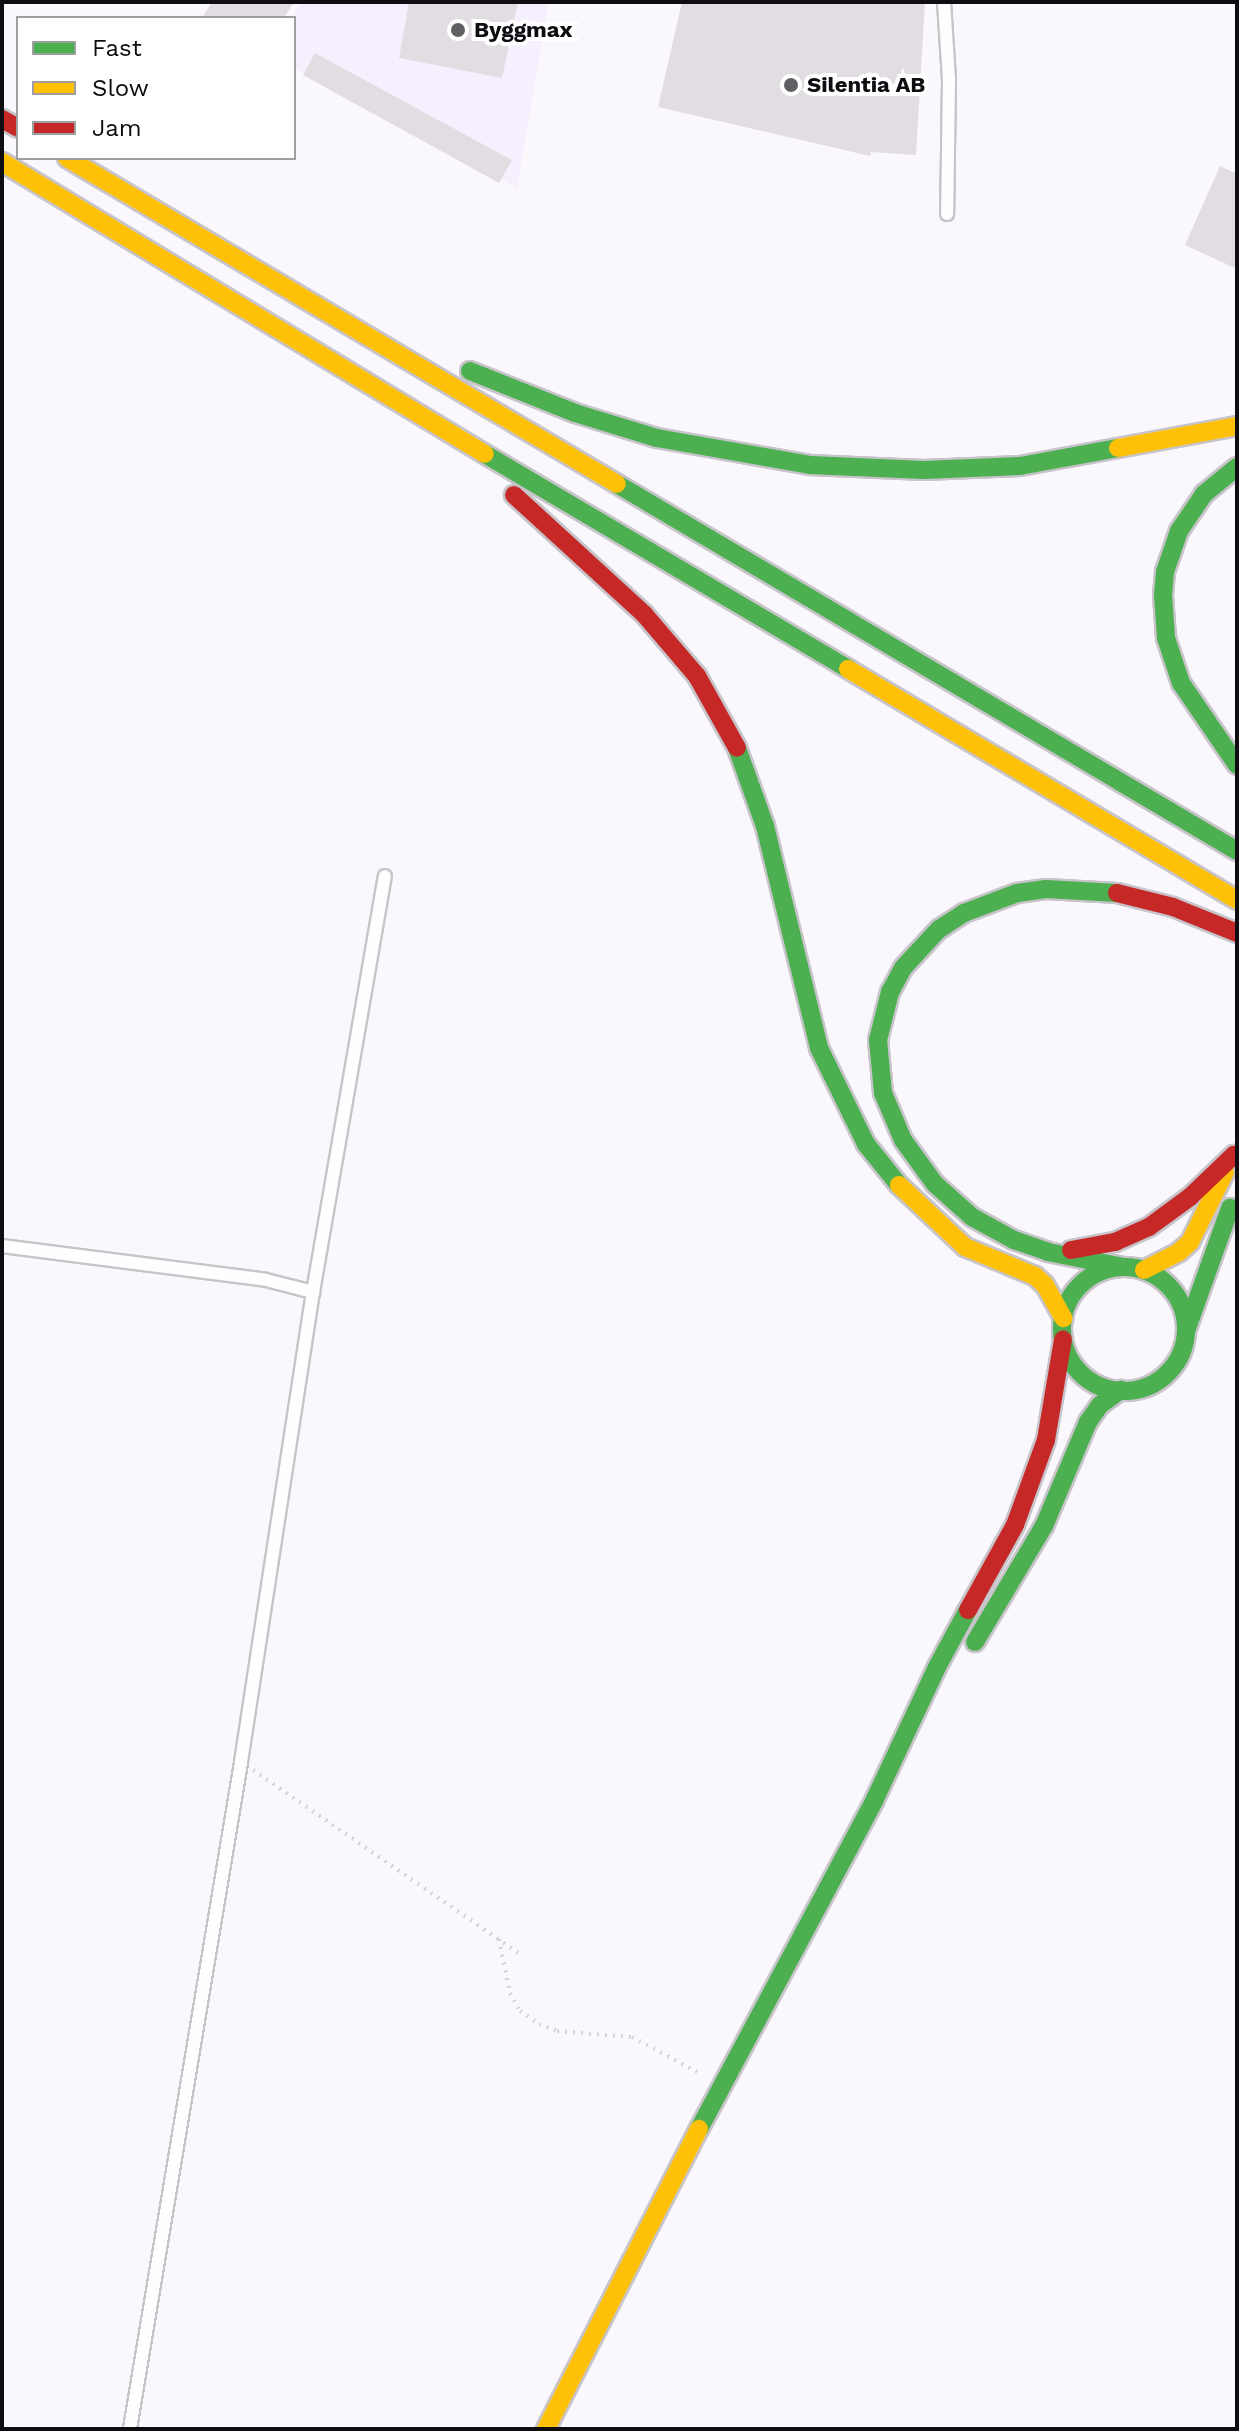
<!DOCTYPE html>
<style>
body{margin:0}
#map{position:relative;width:1239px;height:2431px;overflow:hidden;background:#faf8fd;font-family:"Work Sans",sans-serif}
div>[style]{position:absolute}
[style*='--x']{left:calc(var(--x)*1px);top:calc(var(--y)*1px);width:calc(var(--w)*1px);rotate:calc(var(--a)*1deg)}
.commercial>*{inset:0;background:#f6f0fe}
.building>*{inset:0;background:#e2dde2}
.path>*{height:4px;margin-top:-2px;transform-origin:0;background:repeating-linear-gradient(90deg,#d4d3d5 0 2px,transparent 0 8px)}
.roads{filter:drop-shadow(2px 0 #c7c4ca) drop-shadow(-2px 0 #c7c4ca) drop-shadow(0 2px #c7c4ca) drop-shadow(0 -2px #c7c4ca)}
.lane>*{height:12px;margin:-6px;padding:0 6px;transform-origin:6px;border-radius:6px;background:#fefeff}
.fast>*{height:18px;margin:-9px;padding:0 9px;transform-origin:9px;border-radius:9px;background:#4caf50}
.fast>.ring{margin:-9px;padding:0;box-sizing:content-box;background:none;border:18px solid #4caf50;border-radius:50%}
.slow>*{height:18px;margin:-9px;padding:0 9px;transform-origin:9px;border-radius:9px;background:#ffc107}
.jam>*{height:18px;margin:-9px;padding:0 9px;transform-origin:9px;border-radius:9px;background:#c62828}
.dots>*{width:22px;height:22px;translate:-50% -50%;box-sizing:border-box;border:4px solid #fff;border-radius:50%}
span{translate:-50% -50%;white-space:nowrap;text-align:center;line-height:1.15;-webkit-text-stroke:8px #fff;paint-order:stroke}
.poi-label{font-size:22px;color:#0f0c12;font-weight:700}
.left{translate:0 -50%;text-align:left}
.frame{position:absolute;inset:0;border:4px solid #0f0c12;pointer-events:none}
.legend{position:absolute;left:16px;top:16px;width:280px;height:144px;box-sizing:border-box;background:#fff;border:2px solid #9f9ea0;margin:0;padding:10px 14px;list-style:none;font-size:24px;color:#0f0c12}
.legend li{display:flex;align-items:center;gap:16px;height:40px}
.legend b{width:40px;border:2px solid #9f9ea0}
</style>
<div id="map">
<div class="commercial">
<i style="clip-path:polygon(301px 2px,549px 2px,517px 188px,294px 68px,294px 18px,291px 18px)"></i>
</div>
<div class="building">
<i style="clip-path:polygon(212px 2px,294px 2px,284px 18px,202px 18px)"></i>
<i style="clip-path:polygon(409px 2px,518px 2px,502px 78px,399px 58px)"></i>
<i style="clip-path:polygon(682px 2px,925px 2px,916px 155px,871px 152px,870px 156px,658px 107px)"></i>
<i style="clip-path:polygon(315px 53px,512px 160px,499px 183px,303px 75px)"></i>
<i style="clip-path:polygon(1220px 166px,1237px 174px,1237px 269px,1185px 245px)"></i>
</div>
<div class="path">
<i style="--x:253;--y:1770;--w:328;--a:34.6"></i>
<i style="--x:499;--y:1939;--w:55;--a:78.5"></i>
<i style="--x:510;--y:1993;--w:21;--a:61"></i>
<i style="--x:520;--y:2011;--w:23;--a:34"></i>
<i style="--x:539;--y:2024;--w:19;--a:21"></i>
<i style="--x:557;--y:2031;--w:75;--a:4.6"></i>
<i style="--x:632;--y:2037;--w:76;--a:28.2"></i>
</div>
<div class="roads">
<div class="lane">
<i style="--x:944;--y:2;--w:77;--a:86.3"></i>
<i style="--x:949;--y:79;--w:135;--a:90.8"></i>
<i style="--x:2;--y:1246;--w:266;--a:7.3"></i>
<i style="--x:266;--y:1280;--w:49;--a:14.3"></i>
<i style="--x:130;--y:2429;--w:676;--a:-80.55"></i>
<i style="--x:241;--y:1762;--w:475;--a:-81.3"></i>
<i style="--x:313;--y:1292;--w:422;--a:-80.2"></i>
</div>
<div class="fast">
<i style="--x:470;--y:371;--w:113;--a:21.8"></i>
<i style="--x:575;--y:413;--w:86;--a:17"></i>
<i style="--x:657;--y:438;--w:155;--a:10"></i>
<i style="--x:810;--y:465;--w:114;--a:2.5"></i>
<i style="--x:924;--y:470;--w:96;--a:-2.4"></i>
<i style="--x:1020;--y:466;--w:100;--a:-10.4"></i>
<i style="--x:485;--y:454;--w:422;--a:30.6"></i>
<i style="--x:1237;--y:467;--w:43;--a:140.7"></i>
<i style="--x:1204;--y:494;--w:45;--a:124"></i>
<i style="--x:1179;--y:531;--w:43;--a:108.9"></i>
<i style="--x:1165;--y:572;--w:23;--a:95"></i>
<i style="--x:1163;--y:595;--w:43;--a:86"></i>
<i style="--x:1166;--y:638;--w:47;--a:71.6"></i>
<i style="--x:1181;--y:683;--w:99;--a:55.7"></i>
<i style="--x:617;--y:484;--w:720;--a:30.62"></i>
<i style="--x:737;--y:748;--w:83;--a:70.3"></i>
<i style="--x:765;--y:826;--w:228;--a:76.3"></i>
<i style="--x:819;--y:1048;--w:107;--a:63.9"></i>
<i style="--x:866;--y:1144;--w:53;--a:51.2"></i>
<i style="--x:1117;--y:893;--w:71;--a:-176.8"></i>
<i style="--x:1046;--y:889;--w:29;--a:172"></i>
<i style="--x:1017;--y:893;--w:57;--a:159.3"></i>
<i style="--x:964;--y:913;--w:30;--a:147"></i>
<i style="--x:939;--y:929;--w:53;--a:132.7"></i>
<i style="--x:903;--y:968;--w:27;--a:118"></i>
<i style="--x:890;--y:992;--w:49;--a:104"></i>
<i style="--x:878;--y:1040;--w:53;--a:84.6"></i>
<i style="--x:883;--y:1093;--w:51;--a:66.9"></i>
<i style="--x:903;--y:1140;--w:54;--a:54"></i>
<i style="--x:935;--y:1184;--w:50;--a:41.7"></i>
<i style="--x:972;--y:1217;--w:48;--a:28.7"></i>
<i style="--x:1014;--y:1240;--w:36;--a:19"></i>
<i style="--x:1048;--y:1252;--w:76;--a:11.3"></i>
<i class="ring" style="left:1062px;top:1267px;width:106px;height:106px"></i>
<i style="--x:1186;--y:1331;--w:131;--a:-70.3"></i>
<i style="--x:975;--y:1642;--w:135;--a:-59.3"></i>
<i style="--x:1044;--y:1526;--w:113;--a:-67.1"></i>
<i style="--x:1088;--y:1422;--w:21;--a:-55"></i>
<i style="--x:1100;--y:1405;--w:26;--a:-36"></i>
<i style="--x:699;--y:2129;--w:372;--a:-61.9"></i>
<i style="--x:874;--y:1801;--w:148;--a:-64.8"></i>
<i style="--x:937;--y:1667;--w:65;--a:-61.5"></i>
</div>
<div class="slow">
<i style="--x:67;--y:158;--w:639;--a:30.66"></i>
<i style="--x:2;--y:162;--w:564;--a:31.16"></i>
<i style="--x:1118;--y:448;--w:121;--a:-10.5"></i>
<i style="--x:848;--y:669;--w:452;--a:30.7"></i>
<i style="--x:899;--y:1185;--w:91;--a:43.2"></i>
<i style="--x:965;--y:1247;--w:76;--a:22.5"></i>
<i style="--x:1035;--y:1276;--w:13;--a:42"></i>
<i style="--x:1045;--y:1285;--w:38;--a:61"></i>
<i style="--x:1144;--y:1270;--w:39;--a:-27"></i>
<i style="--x:1179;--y:1252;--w:15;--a:-42"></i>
<i style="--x:1190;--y:1242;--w:78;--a:-63.4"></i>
<i style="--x:546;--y:2429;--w:337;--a:-63"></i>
</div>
<div class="jam">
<i style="--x:2;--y:119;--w:18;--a:29"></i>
<i style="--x:514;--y:495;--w:176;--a:42.5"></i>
<i style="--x:644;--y:614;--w:82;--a:49.5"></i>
<i style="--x:697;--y:676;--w:82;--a:60.9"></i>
<i style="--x:1117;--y:893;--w:58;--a:14"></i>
<i style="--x:1173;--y:907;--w:69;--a:22.1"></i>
<i style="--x:1071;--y:1250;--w:45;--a:-10.3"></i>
<i style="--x:1115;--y:1242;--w:37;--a:-24"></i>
<i style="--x:1149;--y:1227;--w:51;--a:-36.2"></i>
<i style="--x:1190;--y:1197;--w:61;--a:-43.7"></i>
<i style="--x:968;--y:1610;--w:97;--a:-61.1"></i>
<i style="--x:1015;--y:1525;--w:90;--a:-70"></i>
<i style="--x:1046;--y:1440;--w:102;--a:-80.4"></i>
</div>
</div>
<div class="dots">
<i style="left:458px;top:30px;background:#615f64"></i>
<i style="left:791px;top:85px;background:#615f64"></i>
</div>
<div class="poi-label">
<span class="left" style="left:474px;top:30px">Byggmax</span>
<span class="left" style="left:807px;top:85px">Silentia AB</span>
</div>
<div class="frame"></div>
<ul class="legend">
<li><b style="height:10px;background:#4caf50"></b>Fast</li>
<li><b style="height:10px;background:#ffc107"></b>Slow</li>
<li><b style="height:10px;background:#c62828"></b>Jam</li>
</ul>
</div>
